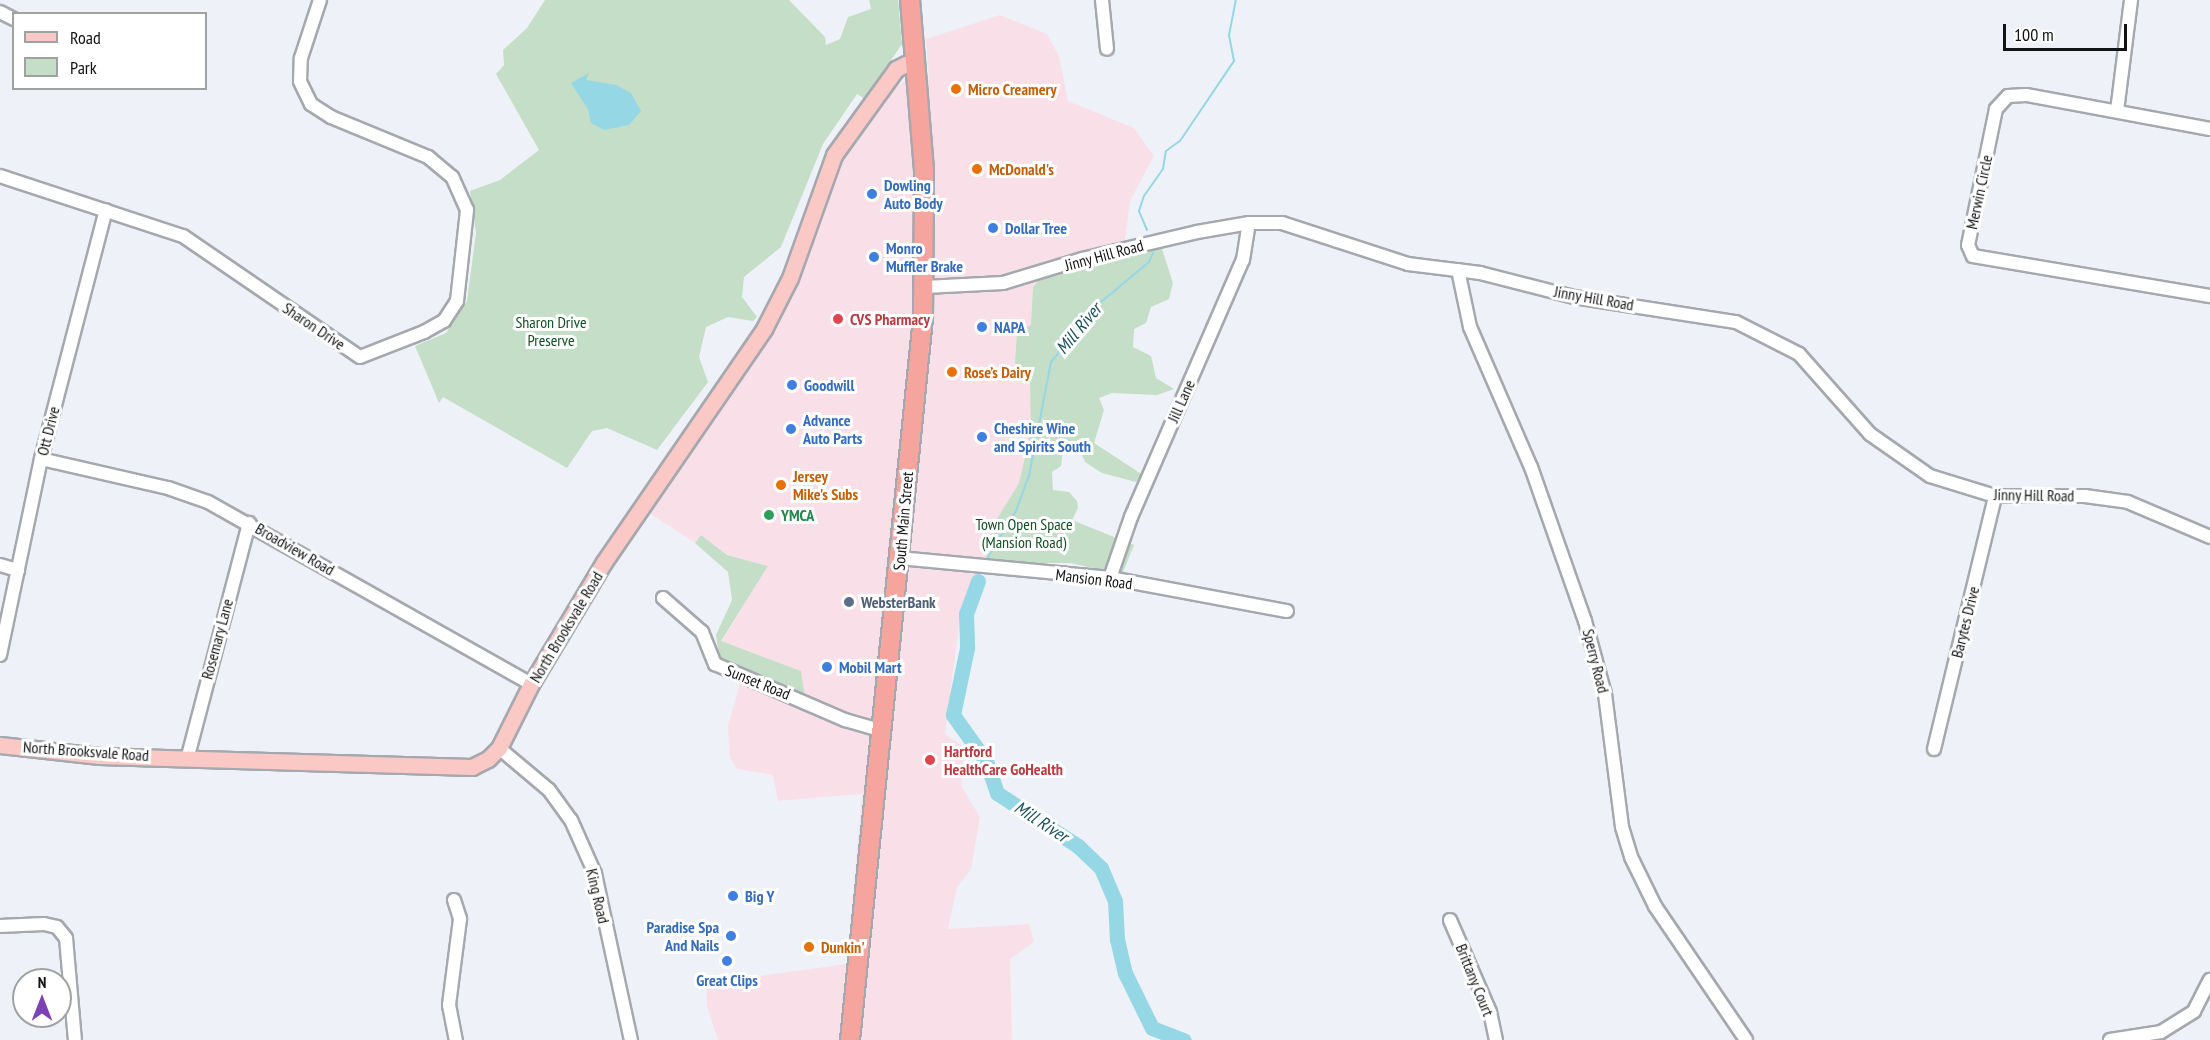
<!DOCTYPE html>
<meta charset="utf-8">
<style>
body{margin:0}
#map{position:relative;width:2210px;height:1040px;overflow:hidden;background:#eef2f8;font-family:"PT Sans Narrow",sans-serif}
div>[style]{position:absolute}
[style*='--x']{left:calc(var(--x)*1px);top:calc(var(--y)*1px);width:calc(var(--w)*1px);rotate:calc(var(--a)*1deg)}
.commercial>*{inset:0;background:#f9e0e8}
.green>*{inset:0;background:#c4dec7}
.water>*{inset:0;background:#96d7e5}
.stream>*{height:2px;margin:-1px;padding:0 1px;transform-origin:1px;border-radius:1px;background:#96d7e5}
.river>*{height:15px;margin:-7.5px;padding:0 7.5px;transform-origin:7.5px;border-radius:7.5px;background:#96d7e5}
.roads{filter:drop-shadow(2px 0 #a5a8ae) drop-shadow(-2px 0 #a5a8ae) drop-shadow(0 2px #a5a8ae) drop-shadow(0 -2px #a5a8ae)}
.minor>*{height:12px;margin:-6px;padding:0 6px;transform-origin:6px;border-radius:6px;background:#fff}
.major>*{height:15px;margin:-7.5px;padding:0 7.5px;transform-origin:7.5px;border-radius:7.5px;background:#fac8c5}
.highway>*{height:18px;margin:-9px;padding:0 9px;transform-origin:9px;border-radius:9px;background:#f6a49e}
.dots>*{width:16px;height:16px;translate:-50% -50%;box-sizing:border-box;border:3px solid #fff;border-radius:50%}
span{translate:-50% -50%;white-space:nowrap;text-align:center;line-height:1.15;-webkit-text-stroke:6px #fff;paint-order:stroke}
.food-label{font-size:16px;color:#c56008;font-weight:700}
.left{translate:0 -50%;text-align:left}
.shop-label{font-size:16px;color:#366cbe;font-weight:700}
.right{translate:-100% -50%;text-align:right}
.street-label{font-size:16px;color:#121315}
.health-label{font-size:16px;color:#be3a42;font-weight:700}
.park-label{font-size:16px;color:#0f4f21}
.leisure-label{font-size:16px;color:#27864d;font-weight:700}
.service-label{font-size:16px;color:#4e5e75;font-weight:700}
.water-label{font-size:18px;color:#1a515c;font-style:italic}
.legend{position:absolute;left:12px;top:12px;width:195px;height:78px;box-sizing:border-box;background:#fff;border:2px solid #a0a1a1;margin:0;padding:8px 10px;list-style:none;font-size:18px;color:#121315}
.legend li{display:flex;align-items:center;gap:12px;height:30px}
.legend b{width:30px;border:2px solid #a0a1a1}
.north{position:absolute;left:12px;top:968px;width:60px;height:60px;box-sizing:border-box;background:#fff;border:2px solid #a0a1a1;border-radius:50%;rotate:0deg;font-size:16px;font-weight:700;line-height:24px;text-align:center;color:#121315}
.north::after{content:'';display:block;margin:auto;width:21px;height:27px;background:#7b41b7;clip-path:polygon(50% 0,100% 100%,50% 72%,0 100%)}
.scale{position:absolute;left:2003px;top:24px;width:124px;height:27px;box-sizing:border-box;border:3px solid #121315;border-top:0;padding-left:8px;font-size:18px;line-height:21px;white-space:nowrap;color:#121315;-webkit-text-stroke:4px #fff;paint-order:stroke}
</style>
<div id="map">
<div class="commercial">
<i style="clip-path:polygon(1000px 15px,1047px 34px,1059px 56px,1068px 101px,1134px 128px,1154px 156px,1130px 201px,1125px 241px,1059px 257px,1033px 287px,1031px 431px,1019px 483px,993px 527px,988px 563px,961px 610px,945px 734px,966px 748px,961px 785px,980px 817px,971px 870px,957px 887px,948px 929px,1029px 924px,1034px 942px,1010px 959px,1012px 1040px,718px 1040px,707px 1007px,706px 983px,847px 964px,862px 794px,778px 801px,773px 775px,737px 769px,730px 757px,728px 725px,741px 680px,801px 671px,721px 642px,768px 566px,727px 555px,701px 535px,695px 543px,648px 512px,772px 332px,807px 255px,836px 165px,884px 94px,903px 82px,929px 80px,926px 39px)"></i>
</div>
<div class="green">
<i style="clip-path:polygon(545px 0,789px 0,825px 37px,826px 45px,840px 39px,848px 17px,871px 9px,869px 0,898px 0,902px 44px,865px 99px,857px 94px,823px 144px,781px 247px,744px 277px,742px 297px,757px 317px,753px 321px,728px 317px,706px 327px,699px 357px,708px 382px,657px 450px,607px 428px,592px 431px,567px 468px,443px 397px,439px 403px,415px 346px,446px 333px,467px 301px,476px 233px,470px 191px,500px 180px,539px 150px,496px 74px,504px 65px,503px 50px,527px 28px)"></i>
<i style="clip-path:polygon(1161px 246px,1173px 283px,1169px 299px,1151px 307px,1146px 323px,1134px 329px,1133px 347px,1151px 356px,1156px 378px,1174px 389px,1157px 395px,1112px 393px,1099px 398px,1104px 410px,1094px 443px,1143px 475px,1136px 482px,1102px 473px,1085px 462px,1081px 453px,1063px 450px,1061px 466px,1052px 472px,1053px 490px,1069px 492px,1077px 501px,1078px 508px,1072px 520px,1134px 545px,1122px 575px,1071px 563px,988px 563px,992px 527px,1019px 483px,1031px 431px,1030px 379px,1015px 363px,1017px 333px,1031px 325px,1033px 287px,1040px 279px)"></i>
<i style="clip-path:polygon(701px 535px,727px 555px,768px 566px,721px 641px,801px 671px,805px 698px,720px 663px,716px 635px,732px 600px,728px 572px,695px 543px)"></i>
</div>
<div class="water">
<i style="clip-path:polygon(589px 73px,586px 80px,616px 85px,631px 93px,641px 111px,629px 125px,604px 130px,591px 123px,588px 109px,571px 83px)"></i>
</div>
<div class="stream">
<i style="--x:1147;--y:230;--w:21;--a:-113"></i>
<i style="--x:1139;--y:211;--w:16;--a:-72"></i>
<i style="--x:1144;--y:196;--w:33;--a:-55"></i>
<i style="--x:1163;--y:169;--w:18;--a:-81"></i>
<i style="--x:1166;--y:151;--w:17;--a:-36"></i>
<i style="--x:1180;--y:141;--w:97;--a:-56"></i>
<i style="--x:1234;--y:61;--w:26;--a:-101"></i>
<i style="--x:1229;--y:35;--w:36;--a:-79"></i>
<i style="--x:987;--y:558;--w:55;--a:-58.3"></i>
<i style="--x:1016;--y:511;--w:37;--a:-70"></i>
<i style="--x:1029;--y:476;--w:116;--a:-79.1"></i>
<i style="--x:1051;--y:362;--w:78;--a:-50.2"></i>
<i style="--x:1101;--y:302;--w:62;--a:-39.8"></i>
<i style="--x:1149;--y:262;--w:10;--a:-66"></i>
</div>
<div class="river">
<i style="--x:978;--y:581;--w:35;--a:110"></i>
<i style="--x:966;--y:614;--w:34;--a:88"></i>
<i style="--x:967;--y:648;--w:68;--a:101.8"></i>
<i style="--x:953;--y:715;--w:57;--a:54.3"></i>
<i style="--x:986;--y:761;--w:34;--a:71"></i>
<i style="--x:997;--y:793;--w:97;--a:33.2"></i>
<i style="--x:1078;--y:846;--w:32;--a:44"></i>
<i style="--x:1101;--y:868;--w:36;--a:67"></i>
<i style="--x:1115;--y:901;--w:38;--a:87"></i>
<i style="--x:1117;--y:939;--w:35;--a:77"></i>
<i style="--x:1125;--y:973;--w:61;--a:63.9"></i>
<i style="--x:1152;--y:1028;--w:34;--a:21"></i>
</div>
<div class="roads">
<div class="minor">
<i style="--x:1102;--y:0;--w:49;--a:84.2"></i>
<i style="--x:0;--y:12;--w:16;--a:27"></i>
<i style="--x:2117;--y:111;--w:112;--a:-82.8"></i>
<i style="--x:2210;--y:129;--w:187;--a:-169.5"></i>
<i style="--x:2026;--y:95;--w:18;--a:177"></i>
<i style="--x:2008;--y:96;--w:18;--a:133"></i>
<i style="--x:1996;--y:109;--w:139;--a:101.6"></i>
<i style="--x:1968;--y:245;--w:12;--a:66"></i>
<i style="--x:1973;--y:256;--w:240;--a:9.6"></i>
<i style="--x:0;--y:176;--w:193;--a:18.2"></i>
<i style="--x:183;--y:236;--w:214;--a:34.4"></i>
<i style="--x:360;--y:357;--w:69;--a:-21.3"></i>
<i style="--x:424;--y:332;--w:23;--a:-29"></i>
<i style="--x:444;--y:321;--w:24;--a:-57"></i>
<i style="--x:457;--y:301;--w:92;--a:-83.7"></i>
<i style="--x:467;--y:210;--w:36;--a:-114"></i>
<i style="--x:452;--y:177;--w:31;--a:-140"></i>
<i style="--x:428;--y:157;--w:105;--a:-157.6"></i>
<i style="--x:331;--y:117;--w:24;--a:-147"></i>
<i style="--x:311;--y:104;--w:25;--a:-116"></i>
<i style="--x:300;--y:81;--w:23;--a:-88"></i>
<i style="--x:301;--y:58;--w:61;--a:-71.9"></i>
<i style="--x:1458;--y:270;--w:58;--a:78.1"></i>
<i style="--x:1470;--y:327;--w:153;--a:66.5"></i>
<i style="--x:1531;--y:467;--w:163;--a:70.7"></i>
<i style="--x:1585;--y:621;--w:76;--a:74.7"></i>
<i style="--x:1605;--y:694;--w:134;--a:82.7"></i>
<i style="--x:1622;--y:827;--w:31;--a:73"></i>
<i style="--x:1631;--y:857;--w:55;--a:63.9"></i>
<i style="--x:1655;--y:906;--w:162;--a:55.8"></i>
<i style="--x:925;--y:287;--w:78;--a:-2.9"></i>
<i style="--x:1003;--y:283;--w:83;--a:-16.9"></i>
<i style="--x:1082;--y:259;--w:118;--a:-13.2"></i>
<i style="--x:1197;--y:232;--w:53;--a:-9.8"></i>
<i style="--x:1249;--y:223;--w:33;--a:0"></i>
<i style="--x:1282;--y:223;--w:133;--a:18"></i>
<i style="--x:1408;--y:264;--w:73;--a:7.1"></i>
<i style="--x:1480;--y:273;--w:97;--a:14.3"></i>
<i style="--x:1574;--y:297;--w:164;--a:8.8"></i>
<i style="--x:1736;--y:322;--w:71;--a:26.9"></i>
<i style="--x:1799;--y:354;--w:107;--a:48.4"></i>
<i style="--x:1870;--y:434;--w:73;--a:35"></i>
<i style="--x:1930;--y:476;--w:68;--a:17.1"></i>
<i style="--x:1995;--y:496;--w:90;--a:0"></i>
<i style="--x:2085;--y:496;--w:43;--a:7.9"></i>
<i style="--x:2128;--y:502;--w:89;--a:23.1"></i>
<i style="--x:41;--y:459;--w:130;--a:12.9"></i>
<i style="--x:168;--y:488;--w:42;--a:19.3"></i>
<i style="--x:208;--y:502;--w:371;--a:29.4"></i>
<i style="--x:900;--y:558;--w:211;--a:5.4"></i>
<i style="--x:1110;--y:578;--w:180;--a:10.6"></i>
<i style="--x:0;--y:565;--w:19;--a:16"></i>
<i style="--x:1110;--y:578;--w:65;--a:-71"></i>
<i style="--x:1131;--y:517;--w:280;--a:-66.5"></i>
<i style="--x:1243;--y:260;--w:37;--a:-81"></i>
<i style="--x:663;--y:598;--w:52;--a:41.1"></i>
<i style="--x:702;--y:632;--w:35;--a:68"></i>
<i style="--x:715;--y:664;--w:142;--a:23.3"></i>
<i style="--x:845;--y:720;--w:37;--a:16"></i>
<i style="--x:0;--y:655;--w:200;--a:-78.2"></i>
<i style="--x:41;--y:459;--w:257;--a:-75.4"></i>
<i style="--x:499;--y:748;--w:65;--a:40"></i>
<i style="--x:549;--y:790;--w:37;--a:54"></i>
<i style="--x:571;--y:820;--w:59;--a:66"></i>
<i style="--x:595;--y:874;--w:170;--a:77.8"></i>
<i style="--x:1934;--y:749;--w:260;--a:-76.4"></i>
<i style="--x:188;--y:756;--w:241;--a:-75.3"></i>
<i style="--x:454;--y:900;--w:20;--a:72"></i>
<i style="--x:460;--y:919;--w:87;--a:97.3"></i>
<i style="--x:449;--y:1005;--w:36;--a:79"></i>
<i style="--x:1450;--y:920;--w:100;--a:66.5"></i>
<i style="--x:1490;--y:1012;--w:29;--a:78"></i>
<i style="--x:0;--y:926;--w:44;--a:-2.6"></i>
<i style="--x:44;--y:924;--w:13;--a:13"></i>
<i style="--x:57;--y:927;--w:14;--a:51"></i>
<i style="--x:66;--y:938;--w:102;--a:85"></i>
<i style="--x:2110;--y:1040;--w:52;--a:-8.9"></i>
<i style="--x:2161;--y:1032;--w:39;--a:-32"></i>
<i style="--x:2194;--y:1011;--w:35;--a:-63"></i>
</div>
<div class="major">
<i style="--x:0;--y:745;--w:100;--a:6.3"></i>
<i style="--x:99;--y:756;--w:373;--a:1.7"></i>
<i style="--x:472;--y:767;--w:18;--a:-27"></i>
<i style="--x:488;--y:759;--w:16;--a:-45"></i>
<i style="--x:499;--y:748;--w:72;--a:-63.4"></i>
<i style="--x:531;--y:684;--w:142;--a:-59.1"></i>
<i style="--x:604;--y:562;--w:283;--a:-55.5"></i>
<i style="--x:764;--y:329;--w:57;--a:-63"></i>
<i style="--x:790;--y:278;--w:131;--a:-70.3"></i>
<i style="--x:834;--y:155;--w:106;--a:-54.2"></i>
<i style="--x:896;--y:69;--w:11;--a:-27"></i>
<i style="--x:906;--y:64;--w:10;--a:6"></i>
</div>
<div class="highway">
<i style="--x:850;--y:1040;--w:727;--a:-84.23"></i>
<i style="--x:923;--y:317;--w:147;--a:-89.6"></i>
<i style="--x:924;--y:170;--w:171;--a:-94.7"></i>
</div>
</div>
<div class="dots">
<i style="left:956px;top:89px;background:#e8710a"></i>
<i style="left:977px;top:169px;background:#e8710a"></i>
<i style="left:872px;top:194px;background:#3f7fe0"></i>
<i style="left:993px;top:228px;background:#3f7fe0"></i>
<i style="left:874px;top:257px;background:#3f7fe0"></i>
<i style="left:838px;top:319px;background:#e0444e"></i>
<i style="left:982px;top:327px;background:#3f7fe0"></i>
<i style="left:952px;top:372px;background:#e8710a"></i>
<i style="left:792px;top:385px;background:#3f7fe0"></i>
<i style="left:791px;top:429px;background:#3f7fe0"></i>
<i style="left:982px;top:437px;background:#3f7fe0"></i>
<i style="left:781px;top:485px;background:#e8710a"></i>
<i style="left:769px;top:515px;background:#2e9e5b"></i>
<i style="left:849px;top:602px;background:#5c6f8a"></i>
<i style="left:827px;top:667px;background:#3f7fe0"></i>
<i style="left:930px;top:760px;background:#e0444e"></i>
<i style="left:733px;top:896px;background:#3f7fe0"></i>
<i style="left:731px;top:936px;background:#3f7fe0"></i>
<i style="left:809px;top:947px;background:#e8710a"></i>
<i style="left:727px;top:961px;background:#3f7fe0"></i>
</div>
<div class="food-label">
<span class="left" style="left:968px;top:89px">Micro Creamery</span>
<span class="left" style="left:989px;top:169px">McDonald's</span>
<span class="left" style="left:964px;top:372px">Rose’s Dairy</span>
<span class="left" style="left:793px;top:485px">Jersey<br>Mike's Subs</span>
<span class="left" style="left:821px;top:947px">Dunkin'</span>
</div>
<div class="shop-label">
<span class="left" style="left:884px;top:194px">Dowling<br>Auto Body</span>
<span class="left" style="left:1005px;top:228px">Dollar Tree</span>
<span class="left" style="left:886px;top:257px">Monro<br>Muffler Brake</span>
<span class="left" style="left:994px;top:327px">NAPA</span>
<span class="left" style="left:804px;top:385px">Goodwill</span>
<span class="left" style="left:803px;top:429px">Advance<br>Auto Parts</span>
<span class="left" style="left:994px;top:437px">Cheshire Wine<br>and Spirits South</span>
<span class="left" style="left:839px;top:667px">Mobil Mart</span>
<span class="left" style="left:745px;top:896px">Big Y</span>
<span class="right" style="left:719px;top:936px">Paradise Spa<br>And Nails</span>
<span style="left:727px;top:980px">Great Clips</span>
</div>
<div class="street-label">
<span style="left:1979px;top:192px;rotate:-78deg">Merwin Circle</span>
<span style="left:1104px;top:255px;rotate:-15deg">Jinny Hill Road</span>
<span style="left:1594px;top:298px;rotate:10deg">Jinny Hill Road</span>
<span style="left:314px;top:326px;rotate:34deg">Sharon Drive</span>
<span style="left:1181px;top:401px;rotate:-66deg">Jill Lane</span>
<span style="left:48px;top:431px;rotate:-76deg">Ott Drive</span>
<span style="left:2034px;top:495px;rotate:1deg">Jinny Hill Road</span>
<span style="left:903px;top:521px;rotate:-85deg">South Main Street</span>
<span style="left:295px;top:549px;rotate:30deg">Broadview Road</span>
<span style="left:1094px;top:579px;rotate:7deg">Mansion Road</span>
<span style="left:1965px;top:622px;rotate:-76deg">Barytes Drive</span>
<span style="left:566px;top:627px;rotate:-59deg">North Brooksvale Road</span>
<span style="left:217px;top:639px;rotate:-75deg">Rosemary Lane</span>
<span style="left:1596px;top:661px;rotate:76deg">Sperry Road</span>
<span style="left:758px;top:682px;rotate:22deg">Sunset Road</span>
<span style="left:86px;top:751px;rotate:4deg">North Brooksvale Road</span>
<span style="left:598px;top:896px;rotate:77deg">King Road</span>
<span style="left:1475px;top:980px;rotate:68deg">Brittany Court</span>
</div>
<div class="health-label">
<span class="left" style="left:850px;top:319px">CVS Pharmacy</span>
<span class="left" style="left:944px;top:760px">Hartford<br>HealthCare GoHealth</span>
</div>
<div class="park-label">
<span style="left:551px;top:331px">Sharon Drive<br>Preserve</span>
<span style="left:1024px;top:533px">Town Open Space<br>(Mansion Road)</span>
</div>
<div class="leisure-label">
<span class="left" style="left:781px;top:515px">YMCA</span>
</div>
<div class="service-label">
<span class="left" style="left:861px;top:602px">WebsterBank</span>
</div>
<div class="water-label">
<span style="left:1079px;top:329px;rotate:-50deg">Mill River</span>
<span style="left:1041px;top:822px;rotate:33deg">Mill River</span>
</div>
<ul class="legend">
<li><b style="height:8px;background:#fac8c5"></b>Road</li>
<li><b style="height:16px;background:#c4dec7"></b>Park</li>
</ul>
<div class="north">N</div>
<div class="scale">100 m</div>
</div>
